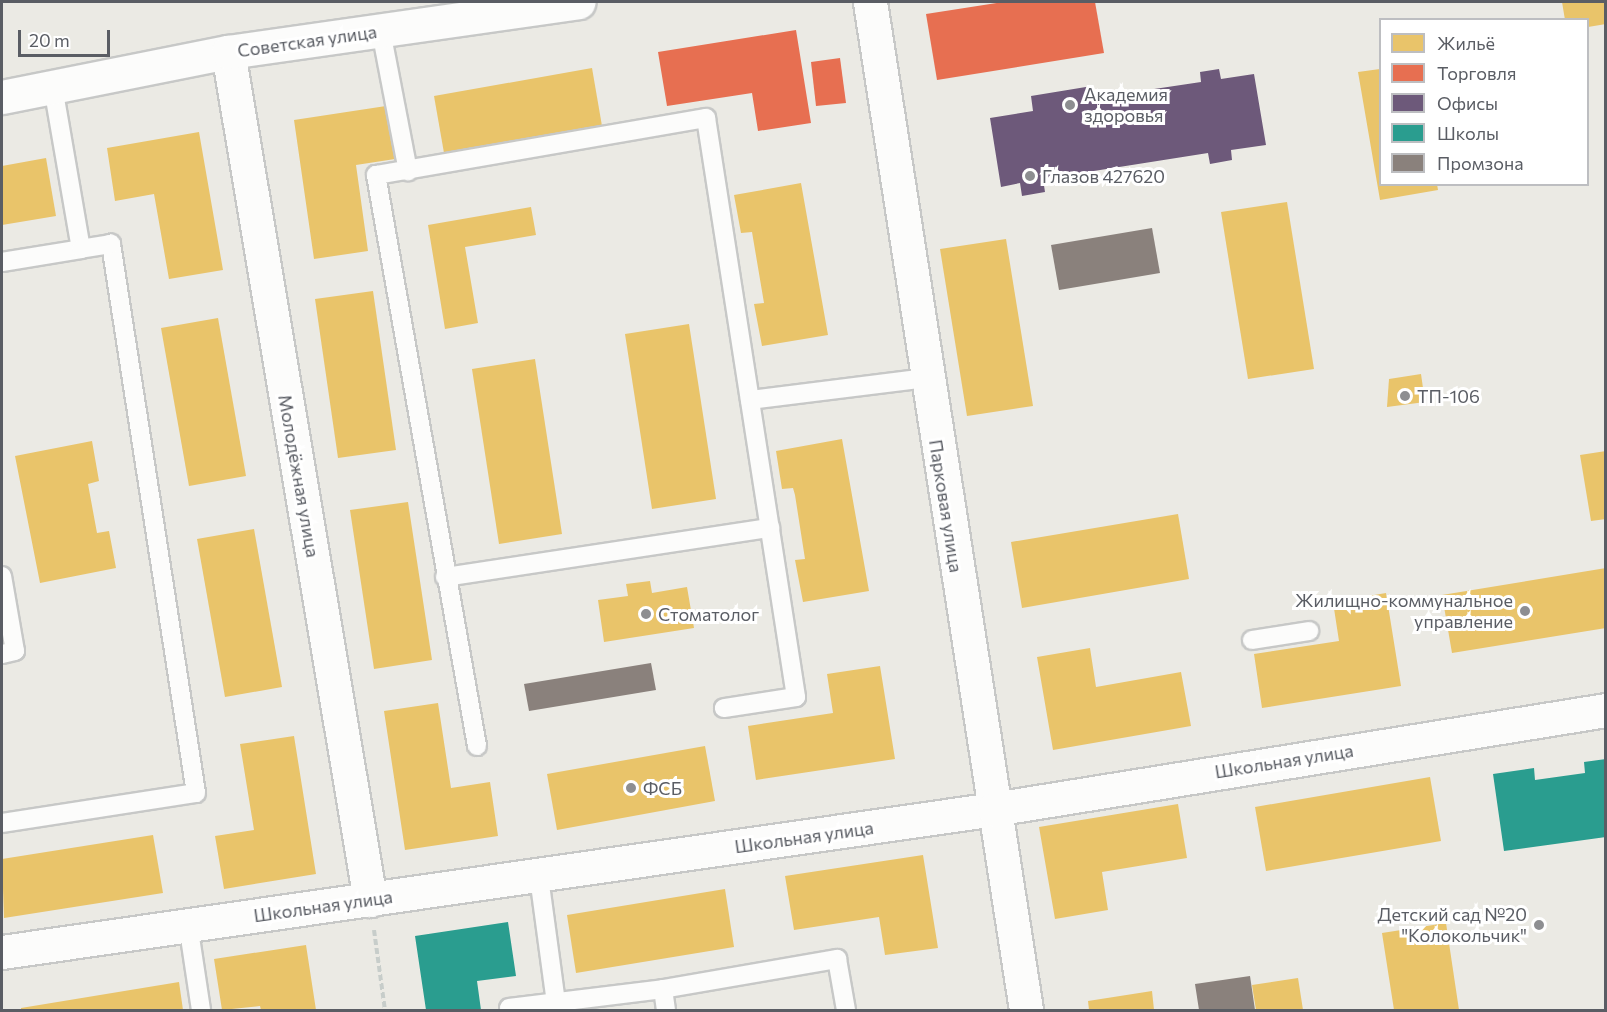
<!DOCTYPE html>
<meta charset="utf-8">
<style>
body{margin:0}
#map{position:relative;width:1607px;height:1012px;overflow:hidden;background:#ebeae4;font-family:Commissioner,sans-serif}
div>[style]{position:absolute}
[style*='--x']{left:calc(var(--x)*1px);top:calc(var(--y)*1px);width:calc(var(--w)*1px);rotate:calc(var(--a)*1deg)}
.homes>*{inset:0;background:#e9c46a}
.shops>*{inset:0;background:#e76f51}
.offices>*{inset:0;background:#6d597a}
.schools>*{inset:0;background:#2a9d8f}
.industry>*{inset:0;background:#8a817c}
.path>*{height:4px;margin-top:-2px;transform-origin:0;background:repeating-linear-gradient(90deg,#c7cdca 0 6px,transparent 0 9px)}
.roads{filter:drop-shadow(2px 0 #c7c8c7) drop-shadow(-2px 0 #c7c8c7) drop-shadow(0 2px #c7c8c7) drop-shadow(0 -2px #c7c8c7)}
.lane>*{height:18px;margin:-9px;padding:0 9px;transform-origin:9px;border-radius:9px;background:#fcfcfb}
.street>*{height:33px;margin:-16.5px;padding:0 16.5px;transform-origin:16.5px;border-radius:16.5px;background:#fcfcfb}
.secondary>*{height:33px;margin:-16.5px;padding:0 16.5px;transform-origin:16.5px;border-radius:16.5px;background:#fcfcfb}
.dots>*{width:16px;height:16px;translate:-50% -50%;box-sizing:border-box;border:3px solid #fff;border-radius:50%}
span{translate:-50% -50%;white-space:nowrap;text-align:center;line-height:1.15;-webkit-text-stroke:6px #fff;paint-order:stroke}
.street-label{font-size:18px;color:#5a5d64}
.poi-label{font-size:18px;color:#5a5d64}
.left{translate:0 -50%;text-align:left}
.right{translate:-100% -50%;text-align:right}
.frame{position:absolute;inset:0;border:3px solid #5a5d64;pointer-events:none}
.legend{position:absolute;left:1379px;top:18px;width:210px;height:168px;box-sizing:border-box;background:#fff;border:2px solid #bdbec1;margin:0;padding:8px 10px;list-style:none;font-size:18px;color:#5a5d64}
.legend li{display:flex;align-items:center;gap:12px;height:30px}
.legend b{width:30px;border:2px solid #bdbec1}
.scale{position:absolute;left:18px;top:30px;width:92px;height:27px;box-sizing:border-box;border:3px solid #5a5d64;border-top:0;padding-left:8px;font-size:18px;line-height:21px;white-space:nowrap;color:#5a5d64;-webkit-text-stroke:4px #fff;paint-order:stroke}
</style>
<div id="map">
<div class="homes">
<i style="clip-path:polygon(1562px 2px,1606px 2px,1606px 24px,1588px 27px,1588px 20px,1565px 20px)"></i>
<i style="clip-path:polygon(592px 68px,602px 126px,444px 153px,434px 96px)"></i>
<i style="clip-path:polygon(1380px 69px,1380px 184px,1437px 184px,1438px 190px,1380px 200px,1358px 72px)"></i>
<i style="clip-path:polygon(386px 106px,395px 159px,356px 165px,368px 251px,314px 259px,294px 120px)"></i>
<i style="clip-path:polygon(199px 132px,223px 270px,169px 279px,154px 194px,115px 201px,107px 148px)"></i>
<i style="clip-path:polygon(46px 158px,56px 216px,2px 225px,2px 166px)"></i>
<i style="clip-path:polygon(801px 183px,828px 335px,762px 346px,754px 304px,764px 303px,752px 232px,741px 233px,734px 195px)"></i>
<i style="clip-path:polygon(1287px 202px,1314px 369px,1248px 379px,1221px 212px)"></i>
<i style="clip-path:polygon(531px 207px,536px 235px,465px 247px,478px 323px,445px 329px,428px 225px)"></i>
<i style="clip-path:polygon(1006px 239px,1033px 406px,967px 416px,940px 249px)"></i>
<i style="clip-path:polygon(373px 291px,396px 450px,338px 458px,315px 299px)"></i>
<i style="clip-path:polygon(218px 318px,246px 476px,189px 486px,161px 328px)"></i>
<i style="clip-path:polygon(689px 324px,716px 499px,652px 509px,625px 334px)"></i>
<i style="clip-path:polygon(535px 359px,562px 534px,499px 544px,472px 369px)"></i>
<i style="clip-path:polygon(1421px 374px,1425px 402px,1387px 407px,1389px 379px)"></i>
<i style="clip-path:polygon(842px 439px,869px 591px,803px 602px,795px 560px,805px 559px,795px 495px,793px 488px,782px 489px,776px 451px)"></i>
<i style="clip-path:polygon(92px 441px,99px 481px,88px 484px,97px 533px,109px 531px,116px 568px,40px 583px,15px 456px)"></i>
<i style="clip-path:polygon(1606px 451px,1606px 519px,1591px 521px,1580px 455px)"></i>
<i style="clip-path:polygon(408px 502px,432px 660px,374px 669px,350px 510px)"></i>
<i style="clip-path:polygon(1178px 514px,1189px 579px,1022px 608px,1011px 542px)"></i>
<i style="clip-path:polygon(254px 529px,282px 687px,225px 697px,197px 539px)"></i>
<i style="clip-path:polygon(1606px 568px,1606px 628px,1452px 653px,1442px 595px)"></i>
<i style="clip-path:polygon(650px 581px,652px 593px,687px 587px,694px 628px,604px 642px,598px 600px,628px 596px,626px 584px)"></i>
<i style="clip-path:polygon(1386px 593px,1401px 686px,1262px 708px,1254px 654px,1339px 641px,1333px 602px)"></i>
<i style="clip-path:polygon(1090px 648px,1096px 687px,1181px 672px,1191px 726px,1053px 750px,1037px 657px)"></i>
<i style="clip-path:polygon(880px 666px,895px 759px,756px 780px,748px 726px,833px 713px,827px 674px)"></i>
<i style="clip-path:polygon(438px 703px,451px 788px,490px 782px,498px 836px,405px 850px,384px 711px)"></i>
<i style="clip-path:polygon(294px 736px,316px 874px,224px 889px,215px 836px,254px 830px,240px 744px)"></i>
<i style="clip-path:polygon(705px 746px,715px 801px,557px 830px,547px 774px)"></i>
<i style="clip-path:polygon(1430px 777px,1441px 841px,1266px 871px,1255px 807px)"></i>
<i style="clip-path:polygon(1178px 804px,1187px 858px,1102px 872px,1108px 910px,1055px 919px,1039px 827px)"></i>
<i style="clip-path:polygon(153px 835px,163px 893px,4px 918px,2px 859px)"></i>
<i style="clip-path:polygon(923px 855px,938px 948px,885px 955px,879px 917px,794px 930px,785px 876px)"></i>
<i style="clip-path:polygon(725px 889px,734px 947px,576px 973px,567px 915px)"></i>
<i style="clip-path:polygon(1446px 923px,1459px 1010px,1394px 1010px,1382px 933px)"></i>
<i style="clip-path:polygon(306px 945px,316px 1010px,261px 1010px,260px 1006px,222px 1010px,214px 959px)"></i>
<i style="clip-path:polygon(1298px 978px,1303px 1010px,1256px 1010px,1252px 985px)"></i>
<i style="clip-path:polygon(179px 982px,183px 1010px,21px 1010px,21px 1008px)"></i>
<i style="clip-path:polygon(1152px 991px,1154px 1010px,1089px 1010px,1088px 1001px)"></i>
</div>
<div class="shops">
<i style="clip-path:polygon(1003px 2px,1095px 2px,1104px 53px,937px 80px,926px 14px)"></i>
<i style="clip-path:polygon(796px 30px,811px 123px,758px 131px,752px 93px,667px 106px,658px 52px)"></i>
<i style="clip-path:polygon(840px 58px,846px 103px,816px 106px,811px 62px)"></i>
</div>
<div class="offices">
<i style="clip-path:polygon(1219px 69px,1221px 79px,1254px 74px,1266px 145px,1231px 150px,1232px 160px,1210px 164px,1208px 153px,1043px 179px,1045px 192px,1022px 196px,1020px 183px,1001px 187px,990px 118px,1033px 111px,1031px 96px,1092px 86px,1094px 98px,1201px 82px,1200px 72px)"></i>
</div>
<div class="schools">
<i style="clip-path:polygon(1606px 759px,1606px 837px,1504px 851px,1493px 774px,1534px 768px,1535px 780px,1585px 773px,1584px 762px)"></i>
<i style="clip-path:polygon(508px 922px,516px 976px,477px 981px,481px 1010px,426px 1010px,415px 936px)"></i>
</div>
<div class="industry">
<i style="clip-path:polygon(1152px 228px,1160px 273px,1059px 290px,1051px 245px)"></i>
<i style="clip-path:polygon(651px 663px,656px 690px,529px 711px,524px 684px)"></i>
<i style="clip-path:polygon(1250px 976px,1255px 1010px,1199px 1010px,1195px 984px)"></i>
</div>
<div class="path">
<i style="--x:374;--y:930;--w:81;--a:82.2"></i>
</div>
<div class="roads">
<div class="lane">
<i style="--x:381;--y:31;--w:143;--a:79.1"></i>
<i style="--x:2;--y:262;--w:80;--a:-9.3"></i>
<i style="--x:81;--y:249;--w:164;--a:-99.8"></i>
<i style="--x:750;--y:400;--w:177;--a:-7.1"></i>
<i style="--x:2;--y:576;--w:76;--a:80.2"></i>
<i style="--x:15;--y:651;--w:13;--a:167"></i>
<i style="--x:445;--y:577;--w:329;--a:-8.6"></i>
<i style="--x:1252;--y:640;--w:58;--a:-9"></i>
<i style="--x:477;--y:746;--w:580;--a:-100.03"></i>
<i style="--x:376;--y:175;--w:335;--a:-9.8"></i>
<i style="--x:706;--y:118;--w:586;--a:81.16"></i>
<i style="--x:796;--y:697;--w:73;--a:171.3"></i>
<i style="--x:2;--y:823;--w:196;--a:-8.8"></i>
<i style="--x:196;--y:793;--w:556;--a:-98.8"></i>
<i style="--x:111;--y:244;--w:30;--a:171"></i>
<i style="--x:539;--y:877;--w:126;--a:82.3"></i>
<i style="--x:188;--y:924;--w:87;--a:81.4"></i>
<i style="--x:663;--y:989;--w:177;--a:-9.8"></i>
<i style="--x:837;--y:959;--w:52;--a:80"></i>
<i style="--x:509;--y:1008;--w:155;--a:-7"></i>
<i style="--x:663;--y:989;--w:21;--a:82"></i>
</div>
<div class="street">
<i style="--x:870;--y:2;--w:1020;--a:81.2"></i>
<i style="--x:228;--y:52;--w:860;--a:80.49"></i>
<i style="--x:2;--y:952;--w:1002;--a:-8.2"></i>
<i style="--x:994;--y:809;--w:620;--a:-9.19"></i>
</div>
<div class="secondary">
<i style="--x:2;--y:97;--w:230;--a:-11.3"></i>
<i style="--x:228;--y:52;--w:354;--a:-8.1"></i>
</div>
</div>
<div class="dots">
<i style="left:1070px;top:105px;background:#8d8e91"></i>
<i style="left:1030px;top:176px;background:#8d8e91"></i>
<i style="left:1405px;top:396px;background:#8d8e91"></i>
<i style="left:1525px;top:611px;background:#8d8e91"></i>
<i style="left:646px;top:614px;background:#8d8e91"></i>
<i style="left:631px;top:788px;background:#8d8e91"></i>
<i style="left:1539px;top:925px;background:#8d8e91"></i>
</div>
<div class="street-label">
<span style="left:307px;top:41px;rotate:-8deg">Советская улица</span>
<span style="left:299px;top:476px;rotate:80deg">Молодёжная улица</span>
<span style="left:946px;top:506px;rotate:81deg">Парковая улица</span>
<span style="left:1284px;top:761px;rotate:-9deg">Школьная улица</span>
<span style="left:804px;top:837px;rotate:-8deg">Школьная улица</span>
<span style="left:323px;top:906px;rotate:-8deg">Школьная улица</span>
</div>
<div class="poi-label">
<span class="left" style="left:1084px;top:105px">Академия<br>здоровья</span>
<span class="left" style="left:1042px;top:176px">Глазов 427620</span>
<span class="left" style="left:1417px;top:396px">ТП-106</span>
<span class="right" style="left:1513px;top:611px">Жилищно-коммунальное<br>управление</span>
<span class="left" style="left:658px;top:614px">Стоматолог</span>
<span class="left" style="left:643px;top:788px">ФСБ</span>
<span class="right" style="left:1527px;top:925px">Детский сад №20<br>"Колокольчик"</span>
</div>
<div class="frame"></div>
<ul class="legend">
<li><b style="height:16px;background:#e9c46a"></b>Жильё</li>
<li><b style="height:16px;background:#e76f51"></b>Торговля</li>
<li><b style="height:16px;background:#6d597a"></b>Офисы</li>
<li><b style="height:16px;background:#2a9d8f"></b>Школы</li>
<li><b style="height:16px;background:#8a817c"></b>Промзона</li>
</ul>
<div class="scale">20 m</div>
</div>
